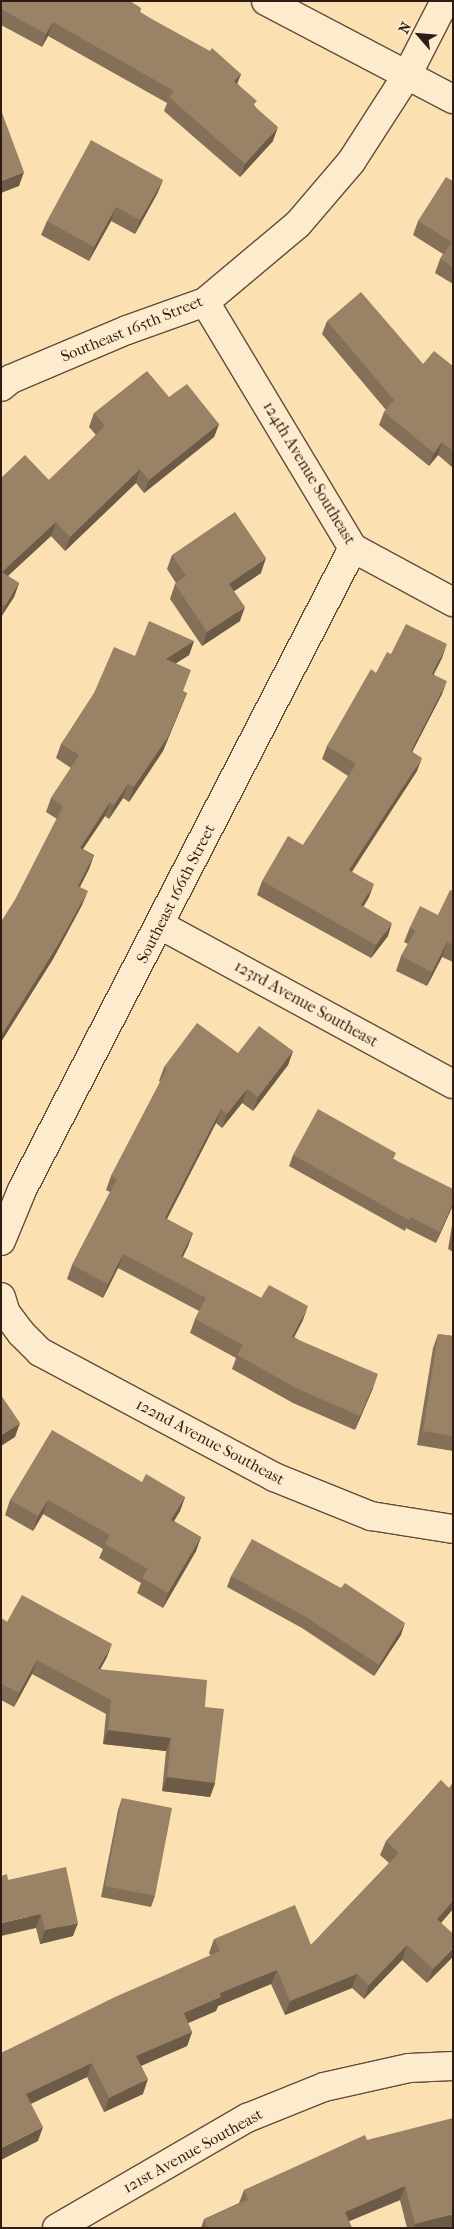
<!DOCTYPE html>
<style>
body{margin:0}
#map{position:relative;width:454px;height:2229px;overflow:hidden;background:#fbe0b1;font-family:"IM FELL French Canon",serif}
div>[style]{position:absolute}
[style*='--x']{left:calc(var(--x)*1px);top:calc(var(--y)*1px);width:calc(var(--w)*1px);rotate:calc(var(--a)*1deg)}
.roads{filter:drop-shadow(1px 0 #614d3c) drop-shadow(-1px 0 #614d3c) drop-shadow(0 1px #614d3c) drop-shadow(0 -1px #614d3c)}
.minor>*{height:28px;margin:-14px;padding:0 14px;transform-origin:14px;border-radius:14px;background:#fcebcc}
.wall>*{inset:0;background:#847058}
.shaded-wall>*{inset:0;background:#6b5b47}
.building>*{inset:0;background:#998266}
span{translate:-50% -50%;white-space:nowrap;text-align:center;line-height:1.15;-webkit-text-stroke:4px #fcebcc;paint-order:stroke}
.street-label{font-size:16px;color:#2e1c15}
.frame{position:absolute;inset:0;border:2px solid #2e1c15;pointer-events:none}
.north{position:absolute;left:394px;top:10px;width:50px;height:50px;-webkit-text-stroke:4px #fcebcc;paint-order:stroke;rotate:297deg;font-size:14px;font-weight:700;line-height:20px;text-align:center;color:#2e1c15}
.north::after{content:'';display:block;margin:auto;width:18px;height:22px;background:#2e1c15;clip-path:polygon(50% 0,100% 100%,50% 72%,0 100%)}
</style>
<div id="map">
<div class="roads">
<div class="minor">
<i style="--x:266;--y:1;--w:211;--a:27.7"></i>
<i style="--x:205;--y:302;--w:287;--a:59"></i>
<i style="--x:353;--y:548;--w:114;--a:28.4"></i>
<i style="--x:1;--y:387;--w:13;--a:-39"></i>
<i style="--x:11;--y:379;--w:126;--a:-22.9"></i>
<i style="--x:127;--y:330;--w:83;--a:-19.7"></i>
<i style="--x:205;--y:302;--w:121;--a:-40"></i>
<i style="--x:298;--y:224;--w:82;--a:-49.5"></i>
<i style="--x:351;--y:162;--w:103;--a:-57.2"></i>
<i style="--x:407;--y:75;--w:83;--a:-62.8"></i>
<i style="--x:160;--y:925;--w:333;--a:28.5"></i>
<i style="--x:1;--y:1241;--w:55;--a:-67.6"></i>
<i style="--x:22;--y:1190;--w:722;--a:-62.73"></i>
<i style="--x:1;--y:1297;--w:17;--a:73"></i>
<i style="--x:6;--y:1313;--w:25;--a:53"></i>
<i style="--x:21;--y:1333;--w:27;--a:45"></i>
<i style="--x:40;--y:1352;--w:265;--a:28.1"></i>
<i style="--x:274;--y:1477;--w:105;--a:21.9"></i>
<i style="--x:371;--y:1516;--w:83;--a:9"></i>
<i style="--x:57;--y:2228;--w:220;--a:-30.1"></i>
<i style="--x:247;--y:2118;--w:83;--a:-21.9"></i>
<i style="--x:324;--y:2087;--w:87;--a:-12.6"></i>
<i style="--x:409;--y:2068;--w:44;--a:-2.6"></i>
</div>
</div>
<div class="wall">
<i style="clip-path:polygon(1px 1px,141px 8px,140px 12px,241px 74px,237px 83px,255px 106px,273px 141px,240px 177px,164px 111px,167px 103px,48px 36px,42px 47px,1px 25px)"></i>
<i style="clip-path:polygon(163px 180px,157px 194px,135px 234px,111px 221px,89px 261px,41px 235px,47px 221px)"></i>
<i style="clip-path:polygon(453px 181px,453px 284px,435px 273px,440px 259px,443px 254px,413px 235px,418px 221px)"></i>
<i style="clip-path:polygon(327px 321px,423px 364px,453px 366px,453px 468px,438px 455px,429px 466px,379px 425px,384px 412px,386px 410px,322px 334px)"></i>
<i style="clip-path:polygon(169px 397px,219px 424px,214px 437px,144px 493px,136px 483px,65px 551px,51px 536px,8px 576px,19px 583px,14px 597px,1px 617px,1px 478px,49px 480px,96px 435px,89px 427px,94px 413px)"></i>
<i style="clip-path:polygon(172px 555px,261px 573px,234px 591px,240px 621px,202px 646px,170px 599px,175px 584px,176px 583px,167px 569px)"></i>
<i style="clip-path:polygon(194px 641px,189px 655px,176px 663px,183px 692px,187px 693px,163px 751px,129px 802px,123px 798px,109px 819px,105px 816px,83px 849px,94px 855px,89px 869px,80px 887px,82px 905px,53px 959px,1px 1042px,1px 922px,15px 900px,57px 819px,46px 812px,51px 798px,71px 768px,56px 758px,61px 744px,135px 656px)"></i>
<i style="clip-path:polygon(391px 654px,442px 658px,434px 674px,442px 694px,412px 752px,417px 771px,352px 872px,369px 897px,363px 907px,388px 936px,371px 958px,257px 895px,262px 881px,303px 845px,348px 776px,322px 759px,327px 746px)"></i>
<i style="clip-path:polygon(453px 891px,453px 962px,442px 957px,427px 986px,396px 971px,401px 956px,408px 944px,404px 942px,410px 927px,438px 915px)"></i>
<i style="clip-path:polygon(293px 1051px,288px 1065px,253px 1111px,242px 1103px,222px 1128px,216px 1123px,167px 1219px,193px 1233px,188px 1246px,183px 1257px,303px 1320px,294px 1337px,373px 1388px,355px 1430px,293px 1403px,232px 1369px,236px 1358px,190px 1333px,195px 1319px,199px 1311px,118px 1268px,103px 1298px,67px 1279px,72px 1265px,110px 1192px,106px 1190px,111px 1176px,160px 1082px,159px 1081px,164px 1067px,238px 1053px)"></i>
<i style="clip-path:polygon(293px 1155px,394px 1159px,453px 1205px,436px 1243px,406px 1228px,405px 1231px,289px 1166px)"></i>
<i style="clip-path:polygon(453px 1220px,453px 1252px,448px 1249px)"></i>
<i style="clip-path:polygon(438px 1334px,453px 1336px,453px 1451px,417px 1445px,433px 1348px)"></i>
<i style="clip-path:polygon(142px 1482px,185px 1497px,180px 1511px,174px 1521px,201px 1537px,196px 1551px,163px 1608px,137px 1593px,141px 1583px,99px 1558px,103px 1549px,43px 1514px,33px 1531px,5px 1515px,10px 1500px)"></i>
<i style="clip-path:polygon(231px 1576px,401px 1635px,374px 1676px,302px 1628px,227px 1587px)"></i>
<i style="clip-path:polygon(1px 1618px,7px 1622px,107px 1657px,100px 1669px,205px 1707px,215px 1783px,210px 1797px,162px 1791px,166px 1751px,103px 1744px,106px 1714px,32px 1674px,14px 1707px,1px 1700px)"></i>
<i style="clip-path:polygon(441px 1780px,453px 1909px,441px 1923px,453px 1934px,427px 1983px,402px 1960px,364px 1999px,352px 1988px,285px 2015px,271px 1984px,218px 2006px,216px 2011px,188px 2023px,192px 2032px,187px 2046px,141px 2066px,143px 2094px,104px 2112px,87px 2077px,31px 2104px,38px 2141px,1px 2053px,211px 1956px,209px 1953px,214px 1939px,311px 1945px,389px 1863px,380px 1855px,386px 1841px)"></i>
<i style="clip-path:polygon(122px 1798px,155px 1896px,151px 1907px,101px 1897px,118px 1810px)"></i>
<i style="clip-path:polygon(8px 1880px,73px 1936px,40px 1944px,36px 1928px)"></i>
<i style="clip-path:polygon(367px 2140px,453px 2227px,448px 2228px,407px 2228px,400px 2200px,349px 2221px,352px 2228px,201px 2228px,204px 2219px,239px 2203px,244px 2190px)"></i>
</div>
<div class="shaded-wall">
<i style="clip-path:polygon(53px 22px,48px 36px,42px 47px,46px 34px)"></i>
<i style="clip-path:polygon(241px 74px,236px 87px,234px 81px)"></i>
<i style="clip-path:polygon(278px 127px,273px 141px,240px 177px,245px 164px)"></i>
<i style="clip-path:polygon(24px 172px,19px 186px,1px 193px,1px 181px)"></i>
<i style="clip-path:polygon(163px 180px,157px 194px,135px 234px,140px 220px)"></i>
<i style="clip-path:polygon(116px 207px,111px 221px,89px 261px,94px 247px)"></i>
<i style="clip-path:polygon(219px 424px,214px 437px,144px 493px,149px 480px)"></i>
<i style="clip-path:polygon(442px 442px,438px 455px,429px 466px,434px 453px)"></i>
<i style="clip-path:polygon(140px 469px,136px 483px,65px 551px,70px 537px)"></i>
<i style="clip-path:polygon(56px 522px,51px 536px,1px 582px,2px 572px)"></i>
<i style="clip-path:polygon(266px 558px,261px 573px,224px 598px,229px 584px)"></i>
<i style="clip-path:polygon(19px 583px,14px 597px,1px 617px,5px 606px)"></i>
<i style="clip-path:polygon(245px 607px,240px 621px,202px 646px,207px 632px)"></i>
<i style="clip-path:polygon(194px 641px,189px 655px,161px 673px,166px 659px)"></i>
<i style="clip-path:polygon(447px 644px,442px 658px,427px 687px,432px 674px)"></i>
<i style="clip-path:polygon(447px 681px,442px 694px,406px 764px,411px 751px)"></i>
<i style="clip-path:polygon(187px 693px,163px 751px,129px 802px,134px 787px)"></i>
<i style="clip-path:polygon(422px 758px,417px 771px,344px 883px,349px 870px)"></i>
<i style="clip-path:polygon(128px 784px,123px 798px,109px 819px,114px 805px)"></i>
<i style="clip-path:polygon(110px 802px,105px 816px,74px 862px,80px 848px)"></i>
<i style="clip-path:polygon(94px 855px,89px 869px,73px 900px,78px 886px)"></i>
<i style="clip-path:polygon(374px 884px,369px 897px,356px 919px,361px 905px)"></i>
<i style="clip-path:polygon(88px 891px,82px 905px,53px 959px,1px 1042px,1px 1036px)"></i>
<i style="clip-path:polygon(392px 923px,388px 936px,371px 958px,376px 945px)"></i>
<i style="clip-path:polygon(447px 942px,442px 957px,427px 986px,432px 972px)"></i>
<i style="clip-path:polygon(293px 1051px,288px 1065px,253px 1111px,258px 1097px)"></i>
<i style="clip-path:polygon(247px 1089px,242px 1103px,222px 1128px,227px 1114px)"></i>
<i style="clip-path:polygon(221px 1109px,216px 1123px,160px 1232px,165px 1218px)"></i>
<i style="clip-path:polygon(453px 1203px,453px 1205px,436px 1243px,440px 1232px)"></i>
<i style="clip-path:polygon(193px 1233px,188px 1246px,176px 1270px,181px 1256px)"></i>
<i style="clip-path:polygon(123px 1254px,118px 1268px,103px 1298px,108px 1284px)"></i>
<i style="clip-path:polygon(308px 1306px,303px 1320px,287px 1351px,292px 1337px)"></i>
<i style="clip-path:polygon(378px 1374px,373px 1388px,355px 1430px,360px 1416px)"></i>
<i style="clip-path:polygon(20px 1423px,15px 1437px,1px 1446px,1px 1435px)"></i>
<i style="clip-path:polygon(185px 1497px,180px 1511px,166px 1534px,171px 1520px)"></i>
<i style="clip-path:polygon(48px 1500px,43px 1514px,33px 1531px,38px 1516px)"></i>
<i style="clip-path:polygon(201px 1537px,196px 1551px,163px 1608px,168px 1593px)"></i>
<i style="clip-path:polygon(405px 1623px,401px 1635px,374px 1676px,379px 1665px)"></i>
<i style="clip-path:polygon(112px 1644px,107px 1657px,93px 1683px,98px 1669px)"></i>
<i style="clip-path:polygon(37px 1660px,32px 1674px,14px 1707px,19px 1693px)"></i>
<i style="clip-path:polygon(108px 1730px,171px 1738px,166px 1751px,103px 1744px)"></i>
<i style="clip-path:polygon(167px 1777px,215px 1783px,210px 1797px,162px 1791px)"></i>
<i style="clip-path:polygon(453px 1901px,453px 1909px,432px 1933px,437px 1919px)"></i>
<i style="clip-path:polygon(41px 1914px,36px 1928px,1px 1936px,1px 1923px)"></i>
<i style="clip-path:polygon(78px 1923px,73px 1936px,40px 1944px,45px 1930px)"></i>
<i style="clip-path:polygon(407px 1945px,402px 1960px,364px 1999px,369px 1985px)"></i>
<i style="clip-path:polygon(453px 1948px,453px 1957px,427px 1983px,433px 1969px)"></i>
<i style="clip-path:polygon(277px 1970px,271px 1984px,218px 2006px,216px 2011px,179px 2027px,184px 2013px,220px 1993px)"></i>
<i style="clip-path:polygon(357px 1974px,352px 1988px,285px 2015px,290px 2001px)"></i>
<i style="clip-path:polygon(192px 2032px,187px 2046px,131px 2070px,136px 2056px)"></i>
<i style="clip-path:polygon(92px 2063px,87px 2077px,21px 2108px,26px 2094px)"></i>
<i style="clip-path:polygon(148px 2079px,143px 2094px,104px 2112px,109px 2098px)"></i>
<i style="clip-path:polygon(43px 2127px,38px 2141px,1px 2160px,1px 2148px)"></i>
<i style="clip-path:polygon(405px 2186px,400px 2200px,340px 2225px,345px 2212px)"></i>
<i style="clip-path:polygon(453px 2214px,453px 2227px,448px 2228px,413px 2228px,415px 2224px)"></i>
</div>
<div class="building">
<i style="clip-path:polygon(1px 1px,130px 1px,141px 8px,139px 12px,210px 51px,212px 48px,241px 74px,234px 81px,257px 101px,253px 105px,278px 127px,245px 164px,169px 97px,174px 91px,53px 22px,46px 34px,1px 9px)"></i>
<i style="clip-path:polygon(1px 110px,24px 172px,1px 181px)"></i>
<i style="clip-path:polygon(91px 140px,163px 180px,140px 220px,116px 207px,94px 247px,47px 221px)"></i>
<i style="clip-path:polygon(446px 177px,453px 181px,453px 267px,440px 259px,452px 242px,418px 221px)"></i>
<i style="clip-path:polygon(361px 292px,423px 364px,434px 351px,453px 366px,453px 451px,442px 442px,434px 453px,384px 412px,394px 400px,327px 321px)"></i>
<i style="clip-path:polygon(147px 371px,169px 397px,187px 384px,219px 424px,149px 480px,140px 469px,70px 537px,56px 522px,2px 572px,19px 583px,5px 606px,3px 604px,1px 607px,1px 478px,25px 455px,49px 480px,105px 426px,94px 413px)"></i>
<i style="clip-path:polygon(235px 512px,266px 558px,229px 584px,245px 607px,207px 632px,175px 584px,186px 576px,172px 555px)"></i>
<i style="clip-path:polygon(149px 621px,194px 641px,166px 659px,191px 670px,183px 691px,187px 693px,168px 737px,134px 787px,128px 784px,114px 805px,110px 802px,80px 848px,94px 855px,78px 886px,88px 891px,58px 945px,1px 1036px,1px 922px,15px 900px,63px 806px,51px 798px,79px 755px,61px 744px,94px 693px,114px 647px,135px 656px)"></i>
<i style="clip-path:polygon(406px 624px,447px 644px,432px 674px,447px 681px,411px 751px,422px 758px,349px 870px,374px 884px,361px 905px,392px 923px,376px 945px,262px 881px,288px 836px,303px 845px,356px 764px,327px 746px,371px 669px,376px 673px,387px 652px,391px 654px)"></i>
<i style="clip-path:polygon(450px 890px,453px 891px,453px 945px,447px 942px,432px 972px,401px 956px,415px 931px,410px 927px,420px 906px,438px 915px)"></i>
<i style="clip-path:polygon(197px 1023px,238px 1053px,259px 1026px,293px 1051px,258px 1097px,247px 1089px,227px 1114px,221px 1109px,165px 1218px,193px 1233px,181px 1256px,261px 1298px,269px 1285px,308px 1306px,292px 1337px,378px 1374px,360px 1416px,298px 1389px,237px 1355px,243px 1345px,195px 1319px,206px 1298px,123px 1254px,108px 1284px,72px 1265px,117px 1179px,111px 1176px,167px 1069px,164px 1067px)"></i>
<i style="clip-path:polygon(318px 1109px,396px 1153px,393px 1159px,453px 1189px,453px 1203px,440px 1232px,410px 1217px,409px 1220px,293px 1155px)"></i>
<i style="clip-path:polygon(438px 1334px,453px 1336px,453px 1436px,423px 1431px)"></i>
<i style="clip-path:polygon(1px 1395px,20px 1423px,1px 1435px)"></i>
<i style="clip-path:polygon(52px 1430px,142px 1482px,146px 1474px,185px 1497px,171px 1520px,201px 1537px,168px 1593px,142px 1578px,148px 1569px,105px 1544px,110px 1535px,48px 1500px,38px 1516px,10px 1500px)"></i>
<i style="clip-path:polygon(252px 1539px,341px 1588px,345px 1583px,405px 1623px,379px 1665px,306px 1617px,231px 1576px)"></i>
<i style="clip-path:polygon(22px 1595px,112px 1644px,98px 1669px,207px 1680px,205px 1707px,224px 1709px,215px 1783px,167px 1777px,171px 1738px,108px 1730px,111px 1700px,37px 1660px,19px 1693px,1px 1684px,1px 1618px,7px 1622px)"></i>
<i style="clip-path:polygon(441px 1780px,449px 1788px,453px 1782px,453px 1901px,437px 1919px,453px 1934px,453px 1948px,433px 1969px,407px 1945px,369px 1985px,357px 1974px,290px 2001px,277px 1970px,220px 1993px,221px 1997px,184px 2013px,192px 2032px,136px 2056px,148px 2079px,109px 2098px,92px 2063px,26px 2094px,43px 2127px,1px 2148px,1px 2053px,115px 1997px,220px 1951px,214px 1939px,295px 1905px,311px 1945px,399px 1853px,386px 1841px)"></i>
<i style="clip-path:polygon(122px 1798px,172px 1808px,155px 1896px,105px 1886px)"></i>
<i style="clip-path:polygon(66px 1867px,78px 1923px,45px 1930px,41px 1914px,1px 1923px,1px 1876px,7px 1874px,8px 1880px)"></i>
<i style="clip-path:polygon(453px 2118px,453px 2214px,415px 2224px,405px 2186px,345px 2212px,352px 2228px,208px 2228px,204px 2219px,248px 2200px,244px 2190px,365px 2135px,367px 2140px)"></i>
</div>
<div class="street-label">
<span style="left:132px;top:329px;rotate:-22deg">Southeast 165th Street</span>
<span style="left:309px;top:473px;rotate:59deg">124th Avenue Southeast</span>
<span style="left:176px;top:894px;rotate:-63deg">Southeast 166th Street</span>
<span style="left:306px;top:1004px;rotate:29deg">123rd Avenue Southeast</span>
<span style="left:210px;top:1442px;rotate:28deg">122nd Avenue Southeast</span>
<span style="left:193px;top:2151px;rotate:-29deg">121st Avenue Southeast</span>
</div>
<div class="frame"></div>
<div class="north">N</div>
</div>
